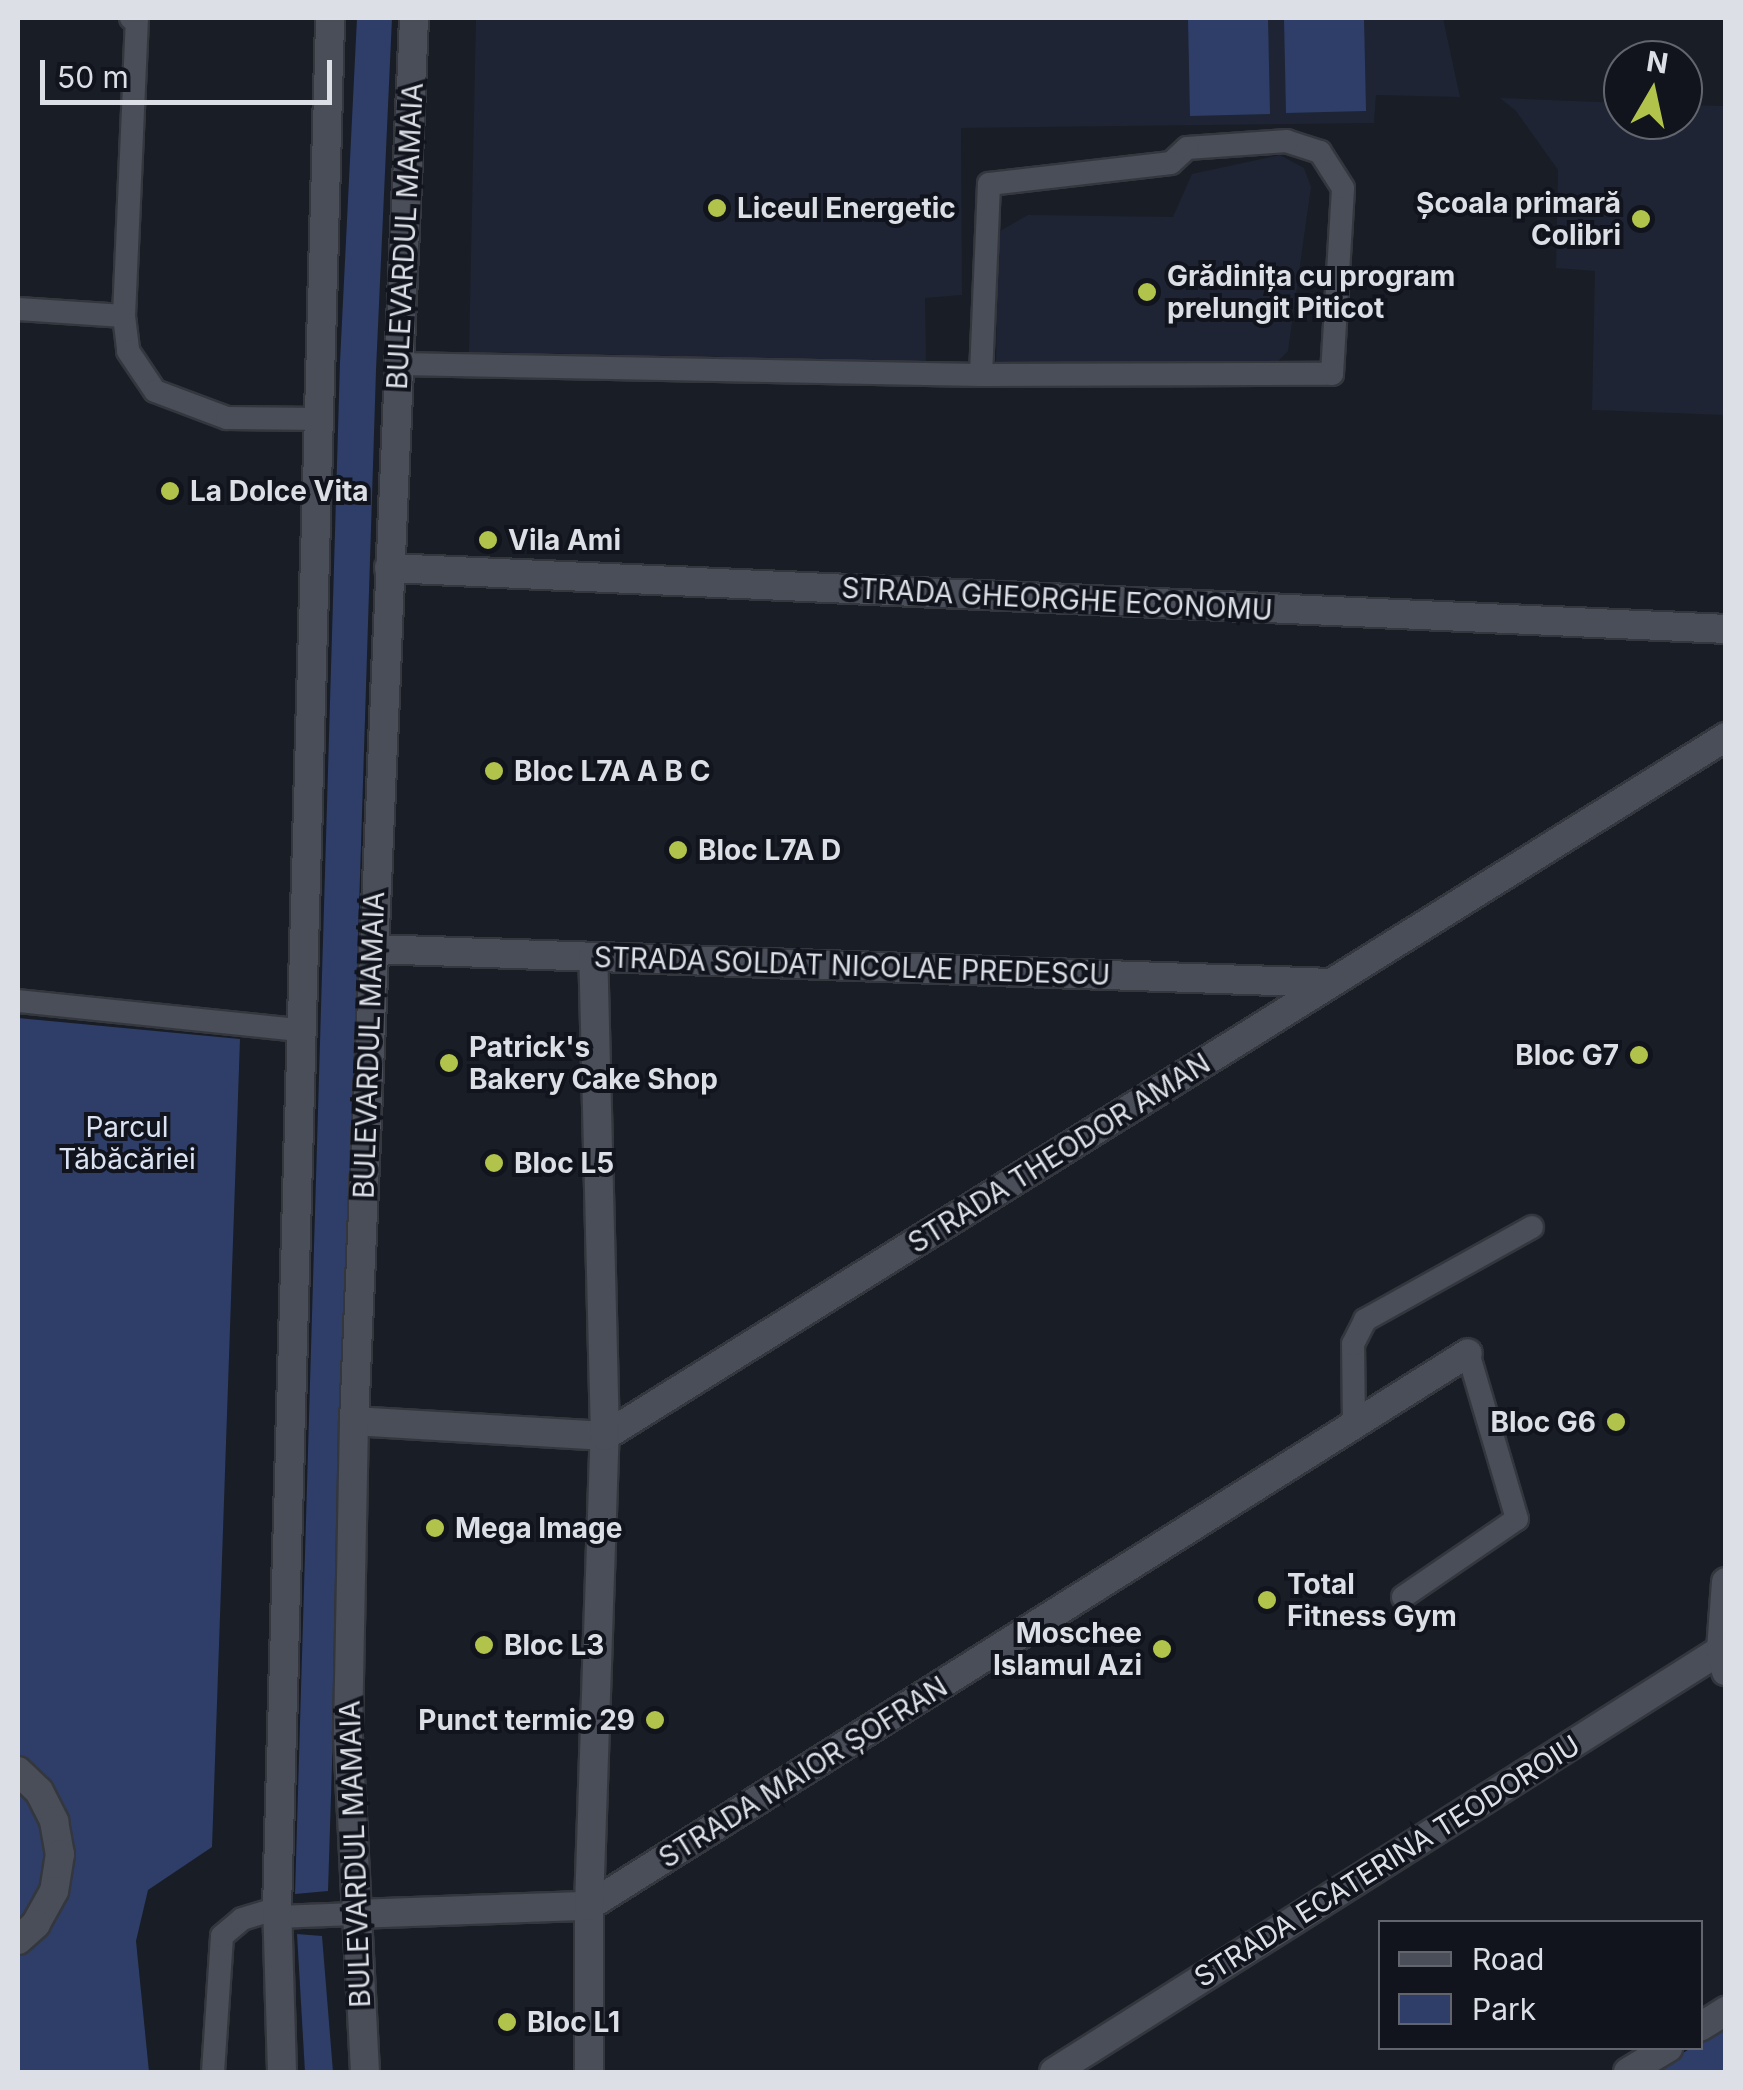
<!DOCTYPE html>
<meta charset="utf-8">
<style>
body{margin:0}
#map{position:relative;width:1743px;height:2090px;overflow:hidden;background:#191d26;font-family:Inter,sans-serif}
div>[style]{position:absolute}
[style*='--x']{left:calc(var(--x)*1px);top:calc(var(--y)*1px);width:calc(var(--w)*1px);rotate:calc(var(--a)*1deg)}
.built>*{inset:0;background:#1e2433}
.green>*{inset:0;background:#2e3e68}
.roads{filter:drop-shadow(2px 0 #34373e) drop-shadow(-2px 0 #34373e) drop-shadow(0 2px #34373e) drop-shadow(0 -2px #34373e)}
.service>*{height:22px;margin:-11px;padding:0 11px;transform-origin:11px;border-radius:11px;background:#494e58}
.pedestrian>*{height:28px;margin:-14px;padding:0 14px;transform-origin:14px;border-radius:14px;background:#494e58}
.minor>*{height:28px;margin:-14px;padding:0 14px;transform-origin:14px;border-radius:14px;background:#494e58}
.tertiary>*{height:28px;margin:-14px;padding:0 14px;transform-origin:14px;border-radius:14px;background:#494e58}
.secondary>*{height:28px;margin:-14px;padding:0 14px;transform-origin:14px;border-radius:14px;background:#494e58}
.dots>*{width:28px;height:28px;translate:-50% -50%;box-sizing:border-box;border:5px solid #11141d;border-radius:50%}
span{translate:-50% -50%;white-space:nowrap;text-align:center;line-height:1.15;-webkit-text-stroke:8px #11141d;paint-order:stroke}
.poi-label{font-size:28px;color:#dcdfe5;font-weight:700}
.right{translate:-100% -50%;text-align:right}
.left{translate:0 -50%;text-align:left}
.street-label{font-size:28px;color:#dcdfe5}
.park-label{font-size:28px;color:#dbe3f3}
.frame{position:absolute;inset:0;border:20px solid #dcdfe5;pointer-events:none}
.legend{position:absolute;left:1378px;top:1920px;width:325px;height:130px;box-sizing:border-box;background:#11141d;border:2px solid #62656d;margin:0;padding:12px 18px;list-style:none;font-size:30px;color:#dcdfe5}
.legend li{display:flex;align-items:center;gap:20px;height:50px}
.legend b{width:50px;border:2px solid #62656d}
.north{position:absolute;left:1603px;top:40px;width:100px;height:100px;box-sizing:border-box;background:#11141d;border:2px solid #62656d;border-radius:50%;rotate:9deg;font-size:28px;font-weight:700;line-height:40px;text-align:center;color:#dcdfe5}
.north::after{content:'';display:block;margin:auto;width:35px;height:45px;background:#b2c34c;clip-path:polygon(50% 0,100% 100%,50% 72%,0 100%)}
.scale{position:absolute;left:40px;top:60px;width:292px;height:45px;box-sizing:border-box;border:5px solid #dcdfe5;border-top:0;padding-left:12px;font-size:30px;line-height:35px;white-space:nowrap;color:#dcdfe5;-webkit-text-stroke:8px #11141d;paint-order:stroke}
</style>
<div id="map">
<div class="built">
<i style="clip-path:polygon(476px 18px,1443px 18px,1460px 97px,1376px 95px,1374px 123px,961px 128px,962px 295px,925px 298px,926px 361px,469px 352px)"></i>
<i style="clip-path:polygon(1500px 98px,1623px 103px,1623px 120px,1683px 120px,1683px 105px,1725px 106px,1725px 415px,1592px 410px,1595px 271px,1556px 268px,1558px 170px,1516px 111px)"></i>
<i style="clip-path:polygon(1280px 155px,1304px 168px,1311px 187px,1288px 351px,1275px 364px,996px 362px,998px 232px,1028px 215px,1173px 217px,1192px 174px)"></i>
</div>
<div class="green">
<i style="clip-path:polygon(357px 18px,392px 18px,376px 370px,328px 1891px,295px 1894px,340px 362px)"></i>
<i style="clip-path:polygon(1188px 18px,1268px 18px,1270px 114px,1190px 116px)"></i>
<i style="clip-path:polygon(1284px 18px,1364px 18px,1366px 111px,1286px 113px)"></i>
<i style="clip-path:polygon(18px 1018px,240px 1039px,212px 1847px,148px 1890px,136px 1941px,149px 2072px,18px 2072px)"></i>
<i style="clip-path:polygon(297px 1934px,322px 1936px,333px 2072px,305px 2072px)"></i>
<i style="clip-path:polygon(1725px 2025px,1725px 2072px,1653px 2072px,1691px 2048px,1700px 2048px,1701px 2041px)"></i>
</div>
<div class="roads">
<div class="service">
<i style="--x:131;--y:18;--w:6;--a:0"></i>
<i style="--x:137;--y:18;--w:298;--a:92.5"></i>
<i style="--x:124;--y:316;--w:35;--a:83"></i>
<i style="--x:128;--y:351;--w:48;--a:56"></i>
<i style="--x:155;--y:391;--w:77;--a:20.6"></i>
<i style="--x:227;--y:418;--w:92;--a:0.6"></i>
<i style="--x:18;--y:309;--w:106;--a:3.8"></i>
<i style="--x:399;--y:364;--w:582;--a:1.08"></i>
<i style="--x:981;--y:375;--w:351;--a:-0.2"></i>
<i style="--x:1332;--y:374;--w:186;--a:-86.6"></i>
<i style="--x:1343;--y:188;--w:43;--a:-122.6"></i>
<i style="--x:1320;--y:152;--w:35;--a:-162"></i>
<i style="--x:1287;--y:141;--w:100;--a:176"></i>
<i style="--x:1187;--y:148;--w:22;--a:137"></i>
<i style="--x:1171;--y:163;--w:183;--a:173.4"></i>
<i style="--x:989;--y:184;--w:191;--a:92.4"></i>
<i style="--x:18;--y:1001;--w:284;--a:5.9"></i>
<i style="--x:1354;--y:1424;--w:80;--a:-90.7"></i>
<i style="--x:1353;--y:1344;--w:27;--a:-63"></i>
<i style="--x:1365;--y:1320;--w:191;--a:-29.1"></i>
<i style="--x:1403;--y:1597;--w:138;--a:-34.4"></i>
<i style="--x:1517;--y:1519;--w:173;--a:-106.4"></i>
<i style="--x:277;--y:1917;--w:78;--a:-2.2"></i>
<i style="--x:213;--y:2072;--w:136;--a:-86.2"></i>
<i style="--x:222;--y:1936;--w:26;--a:-40"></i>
<i style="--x:242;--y:1919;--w:37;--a:-17"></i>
</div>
<div class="pedestrian">
<i style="--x:18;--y:1771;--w:29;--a:44"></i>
<i style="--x:39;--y:1791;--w:34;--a:63"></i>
<i style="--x:54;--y:1821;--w:34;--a:80"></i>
<i style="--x:60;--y:1854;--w:37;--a:99"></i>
<i style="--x:54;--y:1891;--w:38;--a:119"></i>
<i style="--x:36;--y:1924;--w:24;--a:138"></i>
</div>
<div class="minor">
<i style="--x:389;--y:568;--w:1338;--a:2.61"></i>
<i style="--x:373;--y:949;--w:958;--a:2.03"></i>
<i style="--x:354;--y:1421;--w:251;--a:3.4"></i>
<i style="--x:605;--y:1436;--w:1321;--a:-31.95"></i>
<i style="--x:355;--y:1914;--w:234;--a:-2"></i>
<i style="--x:589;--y:1906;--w:1038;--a:-32.17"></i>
<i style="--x:1700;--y:2027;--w:31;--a:-32"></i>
<i style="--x:589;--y:2072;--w:166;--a:-90"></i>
<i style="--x:589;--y:1906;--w:470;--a:-88.1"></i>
<i style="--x:605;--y:1436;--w:479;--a:-91.4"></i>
<i style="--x:1054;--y:2072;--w:789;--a:-32.32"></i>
<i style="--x:1628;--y:2072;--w:47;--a:-31"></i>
</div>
<div class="tertiary">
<i style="--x:1726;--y:1582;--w:68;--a:94.2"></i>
<i style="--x:1721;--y:1650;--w:22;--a:77"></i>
</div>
<div class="secondary">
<i style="--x:282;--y:2072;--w:164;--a:-91.7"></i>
<i style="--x:277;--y:1908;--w:1891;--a:-88.39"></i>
<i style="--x:365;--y:2072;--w:339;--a:-92.9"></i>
<i style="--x:348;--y:1733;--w:312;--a:-88.9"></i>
<i style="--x:354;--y:1421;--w:1404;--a:-87.55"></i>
</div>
</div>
<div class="dots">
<i style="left:717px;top:208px;background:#b2c34c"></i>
<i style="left:1641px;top:219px;background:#b2c34c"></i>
<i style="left:1147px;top:292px;background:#b2c34c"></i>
<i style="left:170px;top:491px;background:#b2c34c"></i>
<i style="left:488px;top:540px;background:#b2c34c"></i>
<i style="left:494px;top:771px;background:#b2c34c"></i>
<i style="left:678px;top:850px;background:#b2c34c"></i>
<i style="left:1639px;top:1055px;background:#b2c34c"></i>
<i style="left:449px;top:1063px;background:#b2c34c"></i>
<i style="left:494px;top:1163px;background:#b2c34c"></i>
<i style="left:1616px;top:1422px;background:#b2c34c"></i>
<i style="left:435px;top:1528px;background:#b2c34c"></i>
<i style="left:1267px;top:1600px;background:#b2c34c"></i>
<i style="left:484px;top:1645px;background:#b2c34c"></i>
<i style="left:1162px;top:1649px;background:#b2c34c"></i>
<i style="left:655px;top:1720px;background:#b2c34c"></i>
<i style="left:507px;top:2022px;background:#b2c34c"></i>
</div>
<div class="poi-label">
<span class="right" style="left:1621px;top:219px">Școala primară<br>Colibri</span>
<span class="left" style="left:737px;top:208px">Liceul Energetic</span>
<span class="left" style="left:1167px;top:292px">Grădinița cu program<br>prelungit Piticot</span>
<span class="left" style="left:190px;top:491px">La Dolce Vita</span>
<span class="left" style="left:508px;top:540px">Vila Ami</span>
<span class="left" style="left:514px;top:771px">Bloc L7A A B C</span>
<span class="left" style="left:698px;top:850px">Bloc L7A D</span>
<span class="left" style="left:469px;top:1063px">Patrick's<br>Bakery Cake Shop</span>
<span class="right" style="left:1619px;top:1055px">Bloc G7</span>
<span class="left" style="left:514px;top:1163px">Bloc L5</span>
<span class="right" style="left:1596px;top:1422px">Bloc G6</span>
<span class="left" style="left:455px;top:1528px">Mega Image</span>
<span class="left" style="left:1287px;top:1600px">Total<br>Fitness Gym</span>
<span class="right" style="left:1142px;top:1649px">Moschee<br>Islamul Azi</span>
<span class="left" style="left:504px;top:1645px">Bloc L3</span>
<span class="right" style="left:635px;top:1720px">Punct termic 29</span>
<span class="left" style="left:527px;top:2022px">Bloc L1</span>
</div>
<div class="street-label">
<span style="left:405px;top:236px;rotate:-87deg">BULEVARDUL MAMAIA</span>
<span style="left:1057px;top:599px;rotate:3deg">STRADA GHEORGHE ECONOMU</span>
<span style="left:852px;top:966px;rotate:2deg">STRADA SOLDAT NICOLAE PREDESCU</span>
<span style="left:369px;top:1045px;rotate:-88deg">BULEVARDUL MAMAIA</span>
<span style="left:1059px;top:1153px;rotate:-32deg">STRADA THEODOR AMAN</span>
<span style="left:803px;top:1772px;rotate:-32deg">STRADA MAIOR ȘOFRAN</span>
<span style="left:355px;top:1854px;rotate:-92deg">BULEVARDUL MAMAIA</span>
<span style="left:1387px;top:1861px;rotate:-32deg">STRADA ECATERINA TEODOROIU</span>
</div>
<div class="park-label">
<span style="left:127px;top:1143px">Parcul<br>Tăbăcăriei</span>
</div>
<div class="frame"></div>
<ul class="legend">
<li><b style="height:12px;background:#494e58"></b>Road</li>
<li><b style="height:28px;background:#2e3e68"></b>Park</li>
</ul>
<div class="north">N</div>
<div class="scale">50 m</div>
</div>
